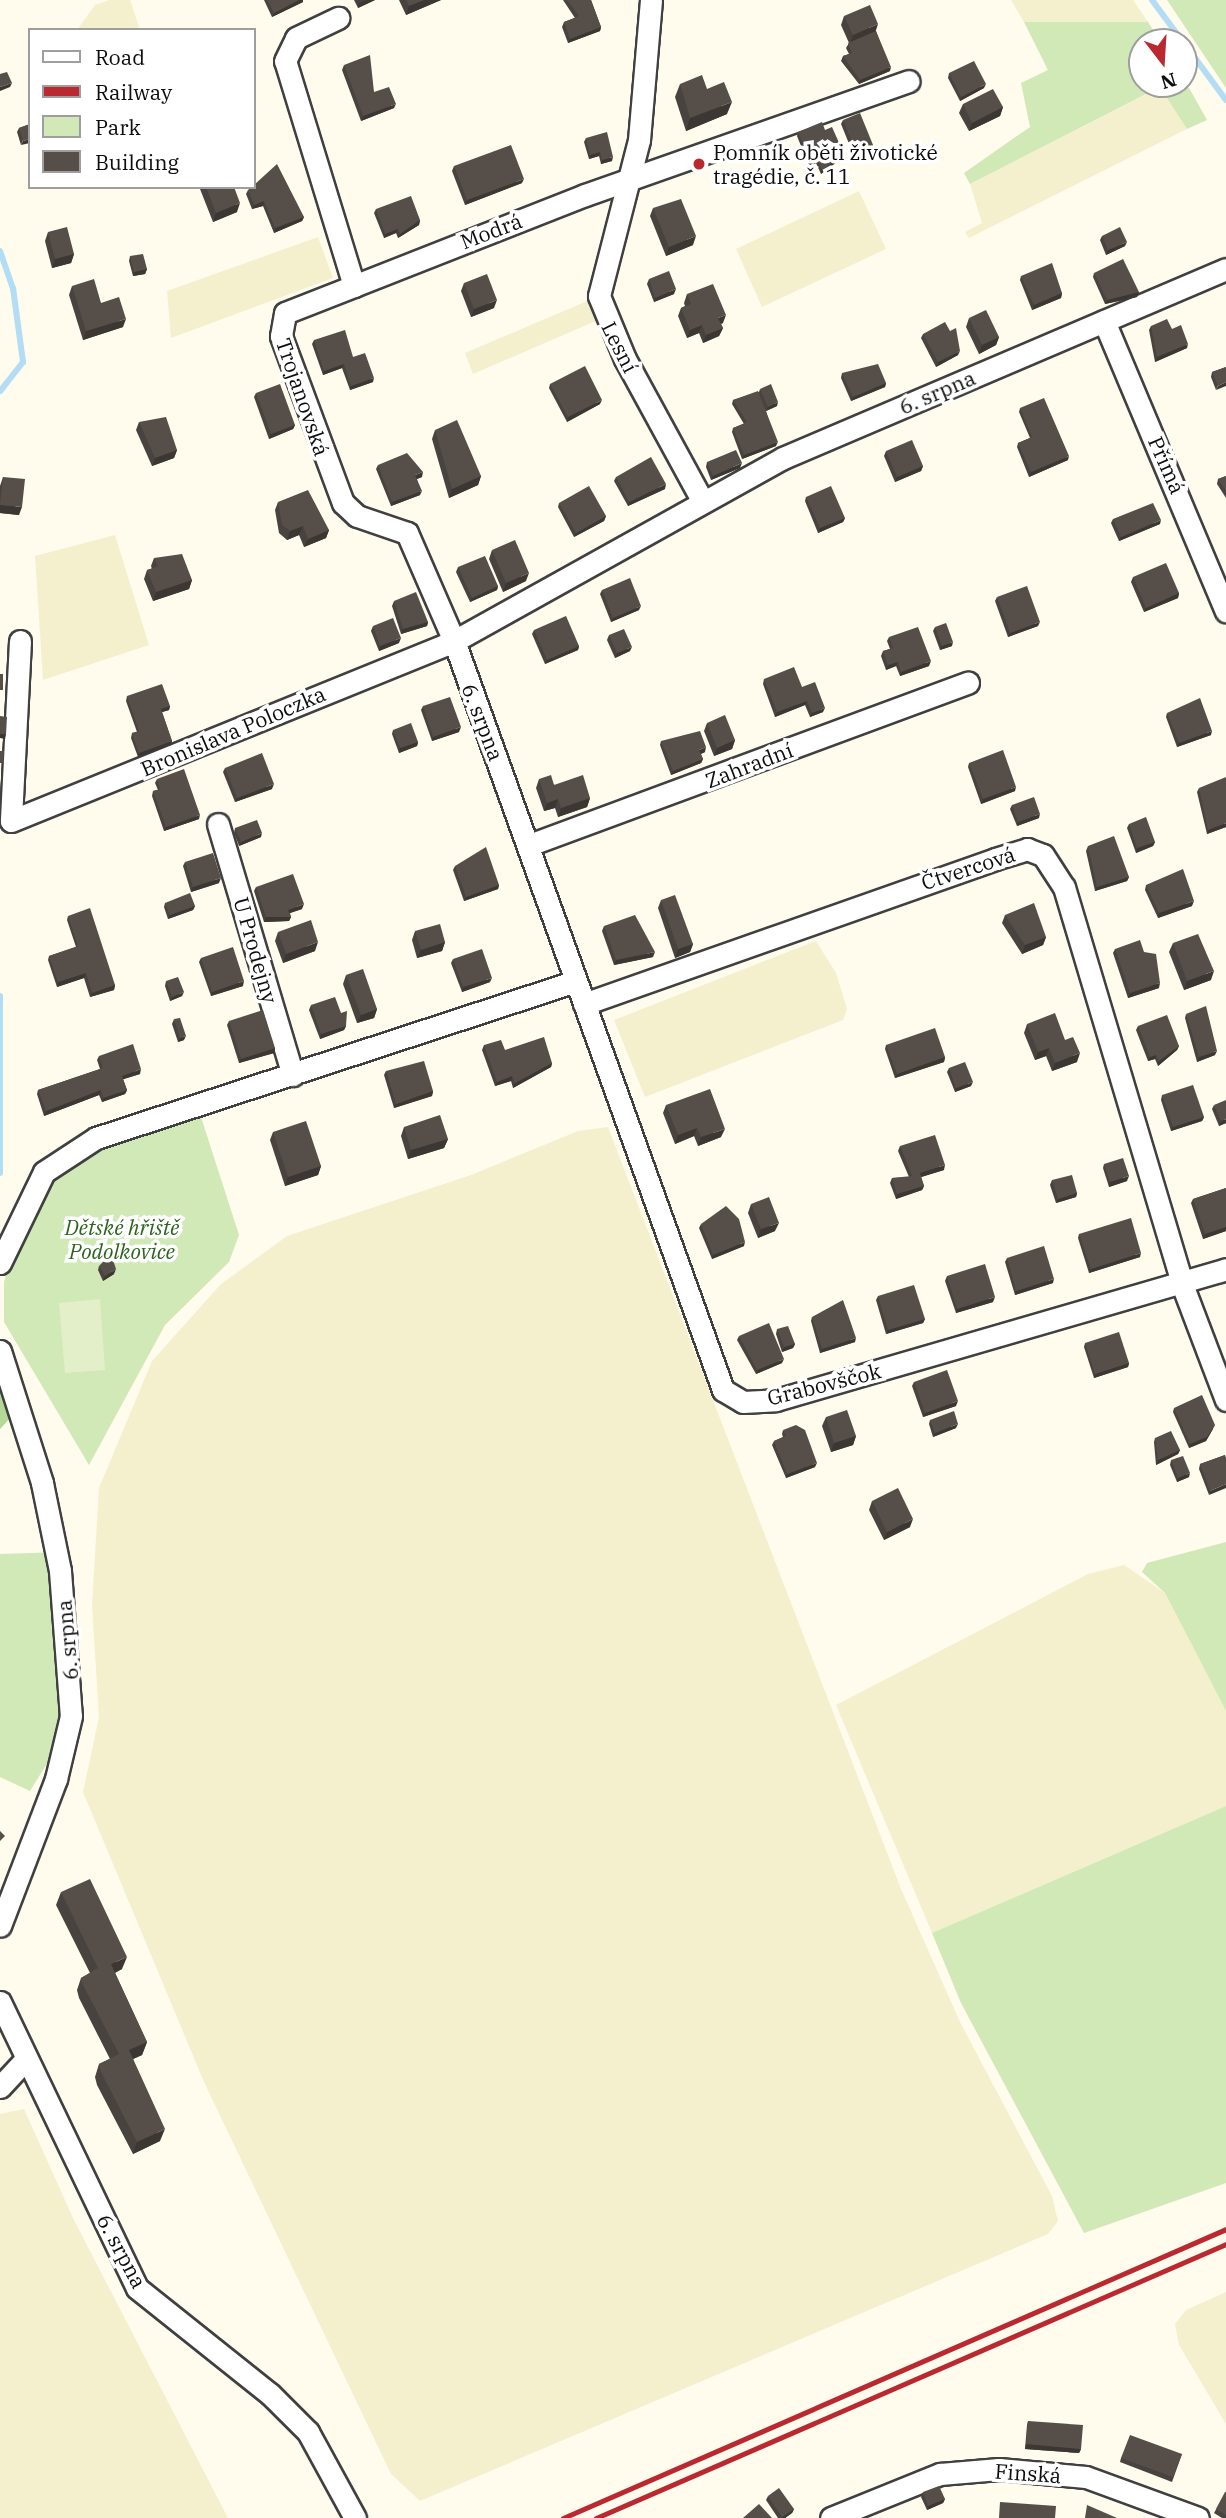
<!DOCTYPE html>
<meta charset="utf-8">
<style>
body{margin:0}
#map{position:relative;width:1226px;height:2518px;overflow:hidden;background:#fffbed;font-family:"IBM Plex Serif",serif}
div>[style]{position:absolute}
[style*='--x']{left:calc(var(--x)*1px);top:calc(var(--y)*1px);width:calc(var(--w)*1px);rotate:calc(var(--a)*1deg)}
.farmland>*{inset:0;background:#f4f0ce}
.green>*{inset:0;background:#d1e8b7}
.forest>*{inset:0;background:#b5d897}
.pitch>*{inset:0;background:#e3efc9}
.stream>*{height:6px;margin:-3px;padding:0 3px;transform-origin:3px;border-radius:3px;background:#b3ddf5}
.roads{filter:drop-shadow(2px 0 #404040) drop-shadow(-2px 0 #404040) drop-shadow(0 2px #404040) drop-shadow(0 -2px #404040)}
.minor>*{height:21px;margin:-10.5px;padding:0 10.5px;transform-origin:10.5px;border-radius:10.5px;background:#fff}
.rail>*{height:5px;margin:-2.5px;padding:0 2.5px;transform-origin:2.5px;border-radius:2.5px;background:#ba2830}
.wall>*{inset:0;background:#49433f}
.shaded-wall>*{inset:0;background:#3c3733}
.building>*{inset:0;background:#554e49}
.dots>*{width:19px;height:19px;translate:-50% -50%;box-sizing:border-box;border:4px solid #fff;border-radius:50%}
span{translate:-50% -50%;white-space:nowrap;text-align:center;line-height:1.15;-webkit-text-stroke:7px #fff;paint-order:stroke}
.poi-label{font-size:21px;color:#0d0d0d}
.left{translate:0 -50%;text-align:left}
.street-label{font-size:21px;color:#0d0d0d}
.park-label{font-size:21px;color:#2d631e;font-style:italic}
.legend{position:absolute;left:28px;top:28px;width:228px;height:161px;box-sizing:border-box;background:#fff;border:2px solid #9e9e9e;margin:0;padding:9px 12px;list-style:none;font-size:21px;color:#0d0d0d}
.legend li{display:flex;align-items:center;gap:14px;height:35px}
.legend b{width:35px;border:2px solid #9e9e9e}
.north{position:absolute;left:1128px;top:28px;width:70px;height:70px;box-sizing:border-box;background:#fff;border:2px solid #9e9e9e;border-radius:50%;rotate:163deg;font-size:19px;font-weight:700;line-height:28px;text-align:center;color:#0d0d0d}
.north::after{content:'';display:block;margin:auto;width:24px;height:32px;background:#ba2830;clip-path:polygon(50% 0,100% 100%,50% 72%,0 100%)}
</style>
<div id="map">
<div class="farmland">
<i style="clip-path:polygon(109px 0,130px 0,140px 30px,77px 30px,95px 5px)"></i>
<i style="clip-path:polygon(1011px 0,1133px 0,1148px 22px,1024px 22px)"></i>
<i style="clip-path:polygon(1161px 87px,1187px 129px,969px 238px,965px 232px,982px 223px,970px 184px)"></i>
<i style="clip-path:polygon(859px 191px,886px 249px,762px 307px,736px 249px)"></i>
<i style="clip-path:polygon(318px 237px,333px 278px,171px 338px,167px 291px)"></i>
<i style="clip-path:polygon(592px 299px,598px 320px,473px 374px,465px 353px)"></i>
<i style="clip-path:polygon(115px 535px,149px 645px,43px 680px,35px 556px)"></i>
<i style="clip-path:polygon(816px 941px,836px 973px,847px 1009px,843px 1020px,645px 1097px,614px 1020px)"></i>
<i style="clip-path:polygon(608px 1127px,901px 1889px,960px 2022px,1052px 2196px,1058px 2221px,1048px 2234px,420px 2501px,391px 2474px,204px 2082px,83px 1792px,99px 1717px,92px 1605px,99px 1488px,152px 1361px,221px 1284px,287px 1236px,471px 1175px,578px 1131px)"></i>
<i style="clip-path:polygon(1124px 1565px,1165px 1593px,1226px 1711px,1226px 1806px,932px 1933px,836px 1705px,1088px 1574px)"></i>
<i style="clip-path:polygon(24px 2109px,73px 2218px,228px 2518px,0 2518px,0 2114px)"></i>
<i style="clip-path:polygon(1226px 2292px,1226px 2424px,1179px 2345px,1175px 2324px,1186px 2310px)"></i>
</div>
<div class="green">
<i style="clip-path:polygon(1167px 0,1226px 0,1226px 88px)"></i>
<i style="clip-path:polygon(1024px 22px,1148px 22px,1161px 42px,1142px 42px,1142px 84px,1184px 79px,1207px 120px,1187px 129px,1160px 87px,970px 184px,964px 173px,1030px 127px,1021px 83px,1048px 70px)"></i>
<i style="clip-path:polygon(201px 1117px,239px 1235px,229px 1262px,165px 1325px,89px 1465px,4px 1322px,4px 1282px,22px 1223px,57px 1176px,95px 1146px)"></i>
<i style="clip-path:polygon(1226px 1542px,1226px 1711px,1165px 1593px,1142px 1572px,1147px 1563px)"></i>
<i style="clip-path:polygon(64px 1552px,49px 1580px,61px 1719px,51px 1757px,30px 1791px,0 1777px,0 1554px)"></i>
<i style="clip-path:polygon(1226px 1806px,1226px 2183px,1084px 2233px,961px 2003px,932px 1933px)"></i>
</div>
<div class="forest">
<i style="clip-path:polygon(0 1391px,12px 1416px,0 1429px)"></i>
</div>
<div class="pitch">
<i style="clip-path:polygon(100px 1299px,105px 1370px,65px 1373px,59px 1303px)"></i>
</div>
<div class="stream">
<i style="--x:1152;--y:0;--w:52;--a:53.6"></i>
<i style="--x:1184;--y:43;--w:71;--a:53.6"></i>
<i style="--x:0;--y:251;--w:39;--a:71"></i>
<i style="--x:13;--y:288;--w:75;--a:82.3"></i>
<i style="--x:23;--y:362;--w:37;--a:128"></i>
<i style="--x:0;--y:996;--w:177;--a:90"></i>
</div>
<div class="roads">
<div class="minor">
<i style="--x:651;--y:0;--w:141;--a:94.9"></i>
<i style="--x:639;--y:140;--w:161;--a:104.4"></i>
<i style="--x:599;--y:296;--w:68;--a:67.6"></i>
<i style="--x:625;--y:359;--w:161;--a:61.4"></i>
<i style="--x:1226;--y:269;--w:482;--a:156.9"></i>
<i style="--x:783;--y:458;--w:376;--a:150.9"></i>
<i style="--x:454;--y:641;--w:796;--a:70.24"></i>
<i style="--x:723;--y:1390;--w:23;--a:31"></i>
<i style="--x:743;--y:1402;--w:33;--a:-3"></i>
<i style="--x:776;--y:1400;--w:469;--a:-16.2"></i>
<i style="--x:354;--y:286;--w:248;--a:-21.5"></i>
<i style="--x:585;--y:195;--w:343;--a:-19.4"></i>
<i style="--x:1104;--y:321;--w:315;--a:67.2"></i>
<i style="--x:20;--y:641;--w:180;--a:92.9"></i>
<i style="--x:11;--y:821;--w:478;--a:-22.1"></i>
<i style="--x:454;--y:641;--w:118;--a:-113.5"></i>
<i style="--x:407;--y:533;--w:53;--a:-161.2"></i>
<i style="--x:357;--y:516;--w:19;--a:-137"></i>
<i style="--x:343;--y:503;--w:178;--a:-110.4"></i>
<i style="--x:281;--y:336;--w:23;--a:-80"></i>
<i style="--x:285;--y:313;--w:74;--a:-21.4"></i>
<i style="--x:354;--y:286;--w:235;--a:-107"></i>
<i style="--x:285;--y:61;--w:25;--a:-64"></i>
<i style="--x:296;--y:38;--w:47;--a:-25.5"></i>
<i style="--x:218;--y:824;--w:262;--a:73.4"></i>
<i style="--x:529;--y:845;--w:468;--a:-20.3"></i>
<i style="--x:584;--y:1004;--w:436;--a:-19.4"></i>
<i style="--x:995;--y:859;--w:34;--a:-17"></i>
<i style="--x:1027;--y:849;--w:17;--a:21"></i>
<i style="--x:1043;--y:855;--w:38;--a:57"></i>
<i style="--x:1064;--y:887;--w:414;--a:73.4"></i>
<i style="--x:1182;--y:1284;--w:124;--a:69.2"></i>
<i style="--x:0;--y:1263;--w:101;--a:-64.2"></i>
<i style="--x:44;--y:1172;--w:62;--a:-33.2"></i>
<i style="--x:96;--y:1138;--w:505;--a:-18.11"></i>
<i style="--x:0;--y:1351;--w:139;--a:72.3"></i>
<i style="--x:42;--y:1483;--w:90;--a:78.4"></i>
<i style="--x:60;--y:1571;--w:145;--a:85.7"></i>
<i style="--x:71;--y:1716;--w:65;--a:103.4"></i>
<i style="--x:56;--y:1779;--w:157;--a:110.9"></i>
<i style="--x:0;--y:2002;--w:317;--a:64.4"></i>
<i style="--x:137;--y:2288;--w:170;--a:38.6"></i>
<i style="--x:270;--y:2394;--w:54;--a:45"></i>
<i style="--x:308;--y:2432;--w:98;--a:61.3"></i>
<i style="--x:0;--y:2087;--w:38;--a:-47"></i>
<i style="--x:831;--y:2518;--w:118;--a:-22"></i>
<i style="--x:940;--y:2474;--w:59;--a:-4.8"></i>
<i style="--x:999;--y:2469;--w:87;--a:5.3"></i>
<i style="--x:1086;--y:2477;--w:119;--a:20.1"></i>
</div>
</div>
<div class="rail">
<i style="--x:563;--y:2518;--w:723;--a:-23.55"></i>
<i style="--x:596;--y:2518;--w:687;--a:-23.51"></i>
</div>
<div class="wall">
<i style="clip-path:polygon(264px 0,303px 0,303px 2px,272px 17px)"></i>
<i style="clip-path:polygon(354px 0,375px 0,358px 8px)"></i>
<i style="clip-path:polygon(399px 0,441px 0,406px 15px)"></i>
<i style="clip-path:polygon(563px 0,591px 0,601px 27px,600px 31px,568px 43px,562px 27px,564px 22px,575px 18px)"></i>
<i style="clip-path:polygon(844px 16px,876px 31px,890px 71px,859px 84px,841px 61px,843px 56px,849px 54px,846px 48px,849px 43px,841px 25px)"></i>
<i style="clip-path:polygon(344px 65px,374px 92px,394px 108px,361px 121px,342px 70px)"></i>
<i style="clip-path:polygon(949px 73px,984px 88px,960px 101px,948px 78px)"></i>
<i style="clip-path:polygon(680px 84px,707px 89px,727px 114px,686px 131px,675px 97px)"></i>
<i style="clip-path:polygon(963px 104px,1003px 107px,1000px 116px,969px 131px,959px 113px)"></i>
<i style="clip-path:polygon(843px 120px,872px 150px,854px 156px,841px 124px)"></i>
<i style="clip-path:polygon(30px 124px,21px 145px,17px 132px,19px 128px)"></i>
<i style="clip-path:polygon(825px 130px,844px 154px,842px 158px,821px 174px,816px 163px,809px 166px,797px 136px,798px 132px)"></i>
<i style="clip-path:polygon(586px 138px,612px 161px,601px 164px,599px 156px,589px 159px,584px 142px)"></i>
<i style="clip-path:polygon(454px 166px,522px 183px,465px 205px,452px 171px)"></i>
<i style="clip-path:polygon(201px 187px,234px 187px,237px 212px,213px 222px,200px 189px)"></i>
<i style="clip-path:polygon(248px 190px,304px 217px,302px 221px,274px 233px,263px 206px,252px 209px,246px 194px)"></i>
<i style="clip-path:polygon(653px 208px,693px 245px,666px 256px,650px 216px)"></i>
<i style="clip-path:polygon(376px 209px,420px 220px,419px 225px,398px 238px,396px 233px,384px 238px,374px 213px)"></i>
<i style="clip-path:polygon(48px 232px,74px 254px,71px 263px,52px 268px,45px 241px)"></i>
<i style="clip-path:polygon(1102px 236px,1125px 246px,1106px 255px,1100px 240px)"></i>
<i style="clip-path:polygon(130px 256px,147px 269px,145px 274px,133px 276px,129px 261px)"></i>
<i style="clip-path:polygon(1094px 273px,1139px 292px,1137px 297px,1105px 304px,1093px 277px)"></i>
<i style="clip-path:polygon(1021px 276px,1062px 293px,1061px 298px,1032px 310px,1020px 280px)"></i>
<i style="clip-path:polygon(649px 279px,674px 294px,654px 302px,647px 284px)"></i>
<i style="clip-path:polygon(464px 283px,494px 308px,471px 317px,461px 291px)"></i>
<i style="clip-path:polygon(72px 286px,101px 303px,123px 327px,83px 340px,69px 295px)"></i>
<i style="clip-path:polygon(687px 294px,723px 323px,721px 324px,723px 328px,719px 336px,703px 343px,699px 333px,687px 338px,678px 316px,681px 308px,685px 306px,684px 303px)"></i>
<i style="clip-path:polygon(969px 318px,999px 337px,996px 345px,979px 354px,966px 327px)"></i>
<i style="clip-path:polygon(1151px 326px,1172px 329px,1187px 348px,1155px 362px,1149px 330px)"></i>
<i style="clip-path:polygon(950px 331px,958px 355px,936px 367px,921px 338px,923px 334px)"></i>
<i style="clip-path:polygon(314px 340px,353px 357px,373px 382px,350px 390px,342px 368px,323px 375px,312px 344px)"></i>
<i style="clip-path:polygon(1226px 367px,1216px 390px,1211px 377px,1212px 372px)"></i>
<i style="clip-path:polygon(842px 373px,886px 383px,885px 387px,851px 401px,841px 378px)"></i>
<i style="clip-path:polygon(550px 384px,600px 404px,567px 422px,549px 388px)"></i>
<i style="clip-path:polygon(760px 389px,777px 406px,766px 411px,776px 446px,742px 459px,732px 432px,733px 428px,744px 424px,732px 404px,733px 400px,759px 392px)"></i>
<i style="clip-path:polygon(256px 393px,295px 425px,293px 429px,269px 439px,254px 397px)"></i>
<i style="clip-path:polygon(1020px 408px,1068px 460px,1029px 477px,1017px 447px,1018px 443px,1030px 438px,1019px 412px)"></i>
<i style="clip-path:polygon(139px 422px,177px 450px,174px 458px,152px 466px,136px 430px)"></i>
<i style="clip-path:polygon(435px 430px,481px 476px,478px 485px,449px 498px,432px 439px)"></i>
<i style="clip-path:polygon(886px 451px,923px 466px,921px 471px,895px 482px,884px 456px)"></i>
<i style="clip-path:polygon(707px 462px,740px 468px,711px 480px,706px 467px)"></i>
<i style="clip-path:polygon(378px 465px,422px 477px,417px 479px,420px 495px,391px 506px,376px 469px)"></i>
<i style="clip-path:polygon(1226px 476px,1226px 498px,1217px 484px,1218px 479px)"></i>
<i style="clip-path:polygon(3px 477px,19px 515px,0 513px,0 486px)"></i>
<i style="clip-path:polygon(616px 477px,665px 489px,628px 506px,614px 481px)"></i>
<i style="clip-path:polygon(806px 497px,845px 518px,843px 522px,818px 533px,805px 501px)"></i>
<i style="clip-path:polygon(278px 502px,329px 530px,326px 538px,304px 547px,299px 535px,287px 540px,279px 533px,275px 510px)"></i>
<i style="clip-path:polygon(559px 503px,606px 516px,604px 521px,574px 537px,558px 507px)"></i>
<i style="clip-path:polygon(1113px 519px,1160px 524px,1119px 541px,1111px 523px)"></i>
<i style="clip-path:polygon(492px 550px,526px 581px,503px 592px,489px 559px)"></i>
<i style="clip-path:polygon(154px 558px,192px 580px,189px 589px,153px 601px,144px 579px,147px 570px,152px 569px,151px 566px)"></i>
<i style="clip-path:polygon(458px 567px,498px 586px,497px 590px,470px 602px,456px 572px)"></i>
<i style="clip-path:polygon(1133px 577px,1179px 593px,1178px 598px,1144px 612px,1131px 582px)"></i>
<i style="clip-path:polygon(602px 590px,639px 610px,611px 622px,600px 594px)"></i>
<i style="clip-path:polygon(997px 597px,1038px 626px,1008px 637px,995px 601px)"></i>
<i style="clip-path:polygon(394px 601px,428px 622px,427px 626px,401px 634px,392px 606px)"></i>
<i style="clip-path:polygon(373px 626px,399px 643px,379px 651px,371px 631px)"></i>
<i style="clip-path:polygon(935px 627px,952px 646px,940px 650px,933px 631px)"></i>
<i style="clip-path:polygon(534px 630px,579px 646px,578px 650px,545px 664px,532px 634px)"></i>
<i style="clip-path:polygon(609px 635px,630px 651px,615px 658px,607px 640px)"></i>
<i style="clip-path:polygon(889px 637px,929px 666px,900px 676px,896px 666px,886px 670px,881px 656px,883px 651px,890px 649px,887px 641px)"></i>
<i style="clip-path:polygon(764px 679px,802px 687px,823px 712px,810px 717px,805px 705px,775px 717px,763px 684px)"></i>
<i style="clip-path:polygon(127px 696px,170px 706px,169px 710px,162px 712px,172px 741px,171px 745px,138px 757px,131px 738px,132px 733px,137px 732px,126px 701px)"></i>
<i style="clip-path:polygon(423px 706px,459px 732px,432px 741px,421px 710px)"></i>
<i style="clip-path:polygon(1167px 713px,1211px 735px,1177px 747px,1166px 717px)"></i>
<i style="clip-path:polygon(707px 723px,735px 740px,732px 749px,714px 756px,704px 731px)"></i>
<i style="clip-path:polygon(393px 730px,418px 742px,417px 746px,399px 753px,392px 734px)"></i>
<i style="clip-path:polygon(661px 741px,705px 752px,701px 754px,703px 759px,701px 763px,671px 775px,660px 745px)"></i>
<i style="clip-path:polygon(969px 763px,1015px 791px,981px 804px,968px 767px)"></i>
<i style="clip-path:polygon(225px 768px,272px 789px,235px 802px,223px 772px)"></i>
<i style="clip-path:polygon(157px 779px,199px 819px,164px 831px,152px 796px,153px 791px,158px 790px,155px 783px)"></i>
<i style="clip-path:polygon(539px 779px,590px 798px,587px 807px,558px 817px,555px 808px,544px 811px,536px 788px)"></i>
<i style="clip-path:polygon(1199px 788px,1226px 827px,1207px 834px,1197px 792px)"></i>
<i style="clip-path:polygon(1012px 805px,1039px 818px,1017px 826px,1010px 809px)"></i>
<i style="clip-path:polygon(1129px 824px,1155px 842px,1153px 846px,1136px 853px,1127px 828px)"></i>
<i style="clip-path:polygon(235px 828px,261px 837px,239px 846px,234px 833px)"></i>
<i style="clip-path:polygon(1088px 846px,1129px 877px,1127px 881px,1095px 891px,1086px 851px)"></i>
<i style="clip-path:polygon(185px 862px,219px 883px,191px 892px,183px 866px)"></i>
<i style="clip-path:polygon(455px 866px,499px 885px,498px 889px,464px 901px,453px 870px)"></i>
<i style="clip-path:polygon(1146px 885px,1192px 906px,1158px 918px,1145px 890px)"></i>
<i style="clip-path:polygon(256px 887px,302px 909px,290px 913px,291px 917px,289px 921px,264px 922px,254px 891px)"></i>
<i style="clip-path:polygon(661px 900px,693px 944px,690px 952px,675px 958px,658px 908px)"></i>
<i style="clip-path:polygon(165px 903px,195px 906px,193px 910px,168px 919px,164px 907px)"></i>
<i style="clip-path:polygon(1005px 915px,1046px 937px,1043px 945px,1022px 954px,1002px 923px)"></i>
<i style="clip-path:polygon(68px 916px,115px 985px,114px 990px,90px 997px,84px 978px,57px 987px,48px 960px,49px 956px,76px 947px,67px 920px)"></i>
<i style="clip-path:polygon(604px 926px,653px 957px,614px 965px,602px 931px)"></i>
<i style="clip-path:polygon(415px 931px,445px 942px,442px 951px,417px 958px,412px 940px)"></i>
<i style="clip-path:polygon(278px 932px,315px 951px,283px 963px,275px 941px)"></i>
<i style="clip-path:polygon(1173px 943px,1211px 980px,1184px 990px,1169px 952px)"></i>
<i style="clip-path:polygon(1115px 949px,1144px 952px,1159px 988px,1128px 998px,1113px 953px)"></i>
<i style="clip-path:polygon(201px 958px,243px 986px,211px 996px,199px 962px)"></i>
<i style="clip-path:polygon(453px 959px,490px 982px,462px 992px,451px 963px)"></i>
<i style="clip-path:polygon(346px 975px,377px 1009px,374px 1018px,357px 1023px,343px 984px)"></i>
<i style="clip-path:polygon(166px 981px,182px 996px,170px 1001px,165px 986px)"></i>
<i style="clip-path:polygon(311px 1005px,346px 1026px,344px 1030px,320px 1039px,309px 1010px)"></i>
<i style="clip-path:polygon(1186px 1014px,1215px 1055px,1197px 1062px,1185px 1018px)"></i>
<i style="clip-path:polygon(174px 1019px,184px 1040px,178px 1042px,172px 1024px)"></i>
<i style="clip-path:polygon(229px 1021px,275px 1048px,274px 1053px,239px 1063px,227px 1025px)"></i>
<i style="clip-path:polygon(1027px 1024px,1065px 1040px,1077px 1062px,1052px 1071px,1046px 1056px,1035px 1060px,1024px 1033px)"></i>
<i style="clip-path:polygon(1138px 1026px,1179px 1046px,1177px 1050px,1158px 1066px,1155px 1059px,1148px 1061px,1136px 1030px)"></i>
<i style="clip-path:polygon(484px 1045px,505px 1050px,552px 1063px,551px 1067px,513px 1088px,511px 1081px,495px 1086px,482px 1050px)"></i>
<i style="clip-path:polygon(886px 1045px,945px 1057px,944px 1062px,895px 1078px,885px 1049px)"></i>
<i style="clip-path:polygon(99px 1056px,140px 1074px,123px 1079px,127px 1090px,125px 1094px,102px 1102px,99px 1095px,44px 1116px,37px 1094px,38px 1090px,100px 1069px,97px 1060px)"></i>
<i style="clip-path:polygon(949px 1068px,971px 1086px,955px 1092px,947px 1072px)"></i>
<i style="clip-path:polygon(386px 1071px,433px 1091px,432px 1096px,394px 1108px,384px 1075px)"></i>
<i style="clip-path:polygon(1162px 1095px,1204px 1117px,1202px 1121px,1171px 1131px,1161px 1100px)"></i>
<i style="clip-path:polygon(666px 1105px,721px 1137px,698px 1146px,694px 1136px,675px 1144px,663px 1113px)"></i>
<i style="clip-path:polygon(1214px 1105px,1226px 1123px,1219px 1126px,1212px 1109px)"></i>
<i style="clip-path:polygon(404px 1127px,448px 1139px,444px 1148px,408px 1159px,401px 1136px)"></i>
<i style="clip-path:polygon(273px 1132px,321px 1166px,318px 1175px,285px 1186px,270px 1140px)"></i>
<i style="clip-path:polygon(900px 1146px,944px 1170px,921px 1177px,924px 1186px,922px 1190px,896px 1199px,890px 1183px,892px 1178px,909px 1177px,898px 1151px)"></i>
<i style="clip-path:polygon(1104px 1164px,1127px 1181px,1109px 1187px,1103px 1168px)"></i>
<i style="clip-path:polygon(1052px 1180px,1077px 1193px,1076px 1197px,1056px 1203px,1050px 1185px)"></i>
<i style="clip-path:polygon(1226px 1188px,1226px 1231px,1203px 1239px,1191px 1203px,1193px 1199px)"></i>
<i style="clip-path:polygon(751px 1204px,775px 1231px,758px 1238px,748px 1213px)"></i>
<i style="clip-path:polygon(701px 1224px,744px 1246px,712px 1259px,699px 1228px)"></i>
<i style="clip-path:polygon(1079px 1234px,1140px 1257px,1089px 1273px,1078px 1238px)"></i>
<i style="clip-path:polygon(1007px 1258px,1053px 1283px,1015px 1295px,1005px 1262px)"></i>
<i style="clip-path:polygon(99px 1266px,114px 1274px,103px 1281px,98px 1270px)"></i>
<i style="clip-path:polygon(947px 1276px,993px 1302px,956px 1313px,945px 1281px)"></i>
<i style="clip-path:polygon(878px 1296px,925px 1319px,923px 1323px,886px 1334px,876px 1300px)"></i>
<i style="clip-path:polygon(812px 1317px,855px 1342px,820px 1353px,811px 1321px)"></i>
<i style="clip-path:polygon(777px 1329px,795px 1344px,793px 1348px,782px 1352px,776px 1334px)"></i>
<i style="clip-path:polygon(739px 1336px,782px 1363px,756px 1374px,737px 1340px)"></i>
<i style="clip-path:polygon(1085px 1343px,1129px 1363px,1128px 1367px,1094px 1378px,1084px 1347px)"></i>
<i style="clip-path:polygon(914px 1382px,956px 1406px,923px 1417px,912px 1386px)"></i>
<i style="clip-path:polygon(1174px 1408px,1213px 1429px,1206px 1441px,1189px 1448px,1173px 1412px)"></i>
<i style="clip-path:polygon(826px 1417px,856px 1436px,853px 1445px,831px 1452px,822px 1426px)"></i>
<i style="clip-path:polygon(930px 1420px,956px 1428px,933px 1437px,929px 1424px)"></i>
<i style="clip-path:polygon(783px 1430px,815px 1467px,786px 1478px,772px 1445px,774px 1441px,783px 1437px,782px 1434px)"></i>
<i style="clip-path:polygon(1155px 1438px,1180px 1450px,1178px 1454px,1156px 1465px,1154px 1442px)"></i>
<i style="clip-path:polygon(1225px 1455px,1209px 1495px,1199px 1469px,1200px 1464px)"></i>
<i style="clip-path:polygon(1171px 1460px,1189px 1477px,1177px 1482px,1170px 1465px)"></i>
<i style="clip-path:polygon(872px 1501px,910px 1527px,884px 1540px,869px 1510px)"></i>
<i style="clip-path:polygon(61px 1892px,122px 1969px,115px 1973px,147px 2042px,142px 2055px,133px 2059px,160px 2141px,133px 2154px,97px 2085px,95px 2077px,99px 2064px,110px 2059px,79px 1998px,77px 1990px,81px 1978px,90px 1973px,56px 1905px)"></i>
<i style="clip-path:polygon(1028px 2421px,1081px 2449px,1079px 2453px,1025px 2449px,1027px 2425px)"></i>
<i style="clip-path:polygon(1182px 2454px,1172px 2482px,1120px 2462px,1121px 2458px)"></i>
<i style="clip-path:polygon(923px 2492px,945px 2499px,943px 2503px,927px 2510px,921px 2497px)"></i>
<i style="clip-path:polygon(1226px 2492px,1226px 2518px,1222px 2518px,1214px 2513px)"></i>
<i style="clip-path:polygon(768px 2496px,794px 2509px,792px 2513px,785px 2518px,778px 2518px,766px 2500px)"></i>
</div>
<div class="shaded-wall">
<i style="clip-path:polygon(299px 0,303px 0,303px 2px,272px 17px,274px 13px)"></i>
<i style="clip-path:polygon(367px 0,375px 0,358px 8px,359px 3px)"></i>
<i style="clip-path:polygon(424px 0,441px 0,406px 15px,409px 6px)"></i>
<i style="clip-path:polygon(878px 24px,875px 33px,850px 44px,853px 35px)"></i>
<i style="clip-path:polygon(601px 27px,600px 31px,568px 43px,570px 39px)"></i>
<i style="clip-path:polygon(891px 67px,890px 71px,859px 84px,860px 80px)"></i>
<i style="clip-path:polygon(12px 83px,10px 87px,0 91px,0 87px)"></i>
<i style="clip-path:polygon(986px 84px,984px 88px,960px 101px,961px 97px)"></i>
<i style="clip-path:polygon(732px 102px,727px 114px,686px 131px,690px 118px)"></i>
<i style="clip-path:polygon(396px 104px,394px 108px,361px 121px,363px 116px)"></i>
<i style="clip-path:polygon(1003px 107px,1000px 116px,969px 131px,972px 123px)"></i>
<i style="clip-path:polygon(30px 139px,30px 143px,21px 145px,23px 141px)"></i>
<i style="clip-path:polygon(873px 145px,872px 150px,854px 156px,856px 152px)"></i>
<i style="clip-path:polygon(600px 152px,599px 156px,589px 159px,590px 155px)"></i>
<i style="clip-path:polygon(844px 154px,842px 158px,821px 174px,822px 170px)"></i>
<i style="clip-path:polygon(613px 157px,612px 161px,601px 164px,602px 160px)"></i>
<i style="clip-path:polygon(817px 159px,816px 163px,809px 166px,811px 161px)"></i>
<i style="clip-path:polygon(524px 179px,522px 183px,465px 205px,467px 200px)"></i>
<i style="clip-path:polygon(264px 201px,263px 206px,252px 209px,254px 205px)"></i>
<i style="clip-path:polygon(240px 203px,237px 212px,213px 222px,216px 213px)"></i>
<i style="clip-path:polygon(304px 217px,302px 221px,274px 233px,275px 228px)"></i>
<i style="clip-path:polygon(420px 220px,419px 225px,398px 238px,400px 234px)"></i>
<i style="clip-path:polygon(398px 229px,396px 233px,384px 238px,385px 234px)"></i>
<i style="clip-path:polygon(696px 236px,693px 245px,666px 256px,669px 247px)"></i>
<i style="clip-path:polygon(1127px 242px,1125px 246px,1106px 255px,1108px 250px)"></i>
<i style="clip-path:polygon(74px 254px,71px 263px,52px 268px,55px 259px)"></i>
<i style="clip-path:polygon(147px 269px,145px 274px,133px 276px,134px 272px)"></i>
<i style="clip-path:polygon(676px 289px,674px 294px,654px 302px,655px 298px)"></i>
<i style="clip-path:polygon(1139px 292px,1137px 297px,1105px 304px,1107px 300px)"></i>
<i style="clip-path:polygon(1062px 293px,1061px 298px,1032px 310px,1034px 305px)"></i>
<i style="clip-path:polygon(497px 300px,494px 308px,471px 317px,474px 309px)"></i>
<i style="clip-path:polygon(726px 315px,723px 323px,715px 326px,718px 318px)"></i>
<i style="clip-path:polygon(126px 319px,123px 327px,83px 340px,86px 331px)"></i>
<i style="clip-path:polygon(702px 325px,699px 333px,687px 338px,690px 330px)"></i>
<i style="clip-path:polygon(723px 328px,719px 336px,703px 343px,706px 335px)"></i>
<i style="clip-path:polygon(999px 337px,996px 345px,979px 354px,982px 345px)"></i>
<i style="clip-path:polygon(1188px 344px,1187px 348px,1155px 362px,1157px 357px)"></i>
<i style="clip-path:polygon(960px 351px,958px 355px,936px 367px,938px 362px)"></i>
<i style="clip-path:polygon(344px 364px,342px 368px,323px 375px,324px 371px)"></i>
<i style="clip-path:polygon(374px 378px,373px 382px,350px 390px,351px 386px)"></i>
<i style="clip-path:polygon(1226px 382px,1226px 386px,1216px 390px,1218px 386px)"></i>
<i style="clip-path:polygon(886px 383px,885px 387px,851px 401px,853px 397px)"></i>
<i style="clip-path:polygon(602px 400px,600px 404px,567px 422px,568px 417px)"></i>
<i style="clip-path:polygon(778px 402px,777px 406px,766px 411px,768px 407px)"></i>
<i style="clip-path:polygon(295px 425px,293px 429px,269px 439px,271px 434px)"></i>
<i style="clip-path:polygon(778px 442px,776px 446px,742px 459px,744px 455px)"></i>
<i style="clip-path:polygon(177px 450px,174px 458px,152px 466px,155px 458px)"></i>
<i style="clip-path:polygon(1069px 456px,1068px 460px,1029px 477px,1031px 472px)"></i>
<i style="clip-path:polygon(742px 463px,740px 468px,711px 480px,713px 476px)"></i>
<i style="clip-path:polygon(923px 466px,921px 471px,895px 482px,897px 477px)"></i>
<i style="clip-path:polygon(423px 472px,422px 477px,414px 480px,415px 475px)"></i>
<i style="clip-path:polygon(481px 476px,478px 485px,449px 498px,452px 489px)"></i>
<i style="clip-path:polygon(666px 484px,665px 489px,628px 506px,629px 502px)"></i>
<i style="clip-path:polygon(422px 491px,420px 495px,391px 506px,392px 502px)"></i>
<i style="clip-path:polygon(0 505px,22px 507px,19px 515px,0 513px)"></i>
<i style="clip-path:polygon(606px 516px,604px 521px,574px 537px,576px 533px)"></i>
<i style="clip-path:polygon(845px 518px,843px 522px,818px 533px,820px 528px)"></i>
<i style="clip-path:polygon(1161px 520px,1160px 524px,1119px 541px,1121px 537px)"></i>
<i style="clip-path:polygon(303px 526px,299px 535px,287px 540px,290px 531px)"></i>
<i style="clip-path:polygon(329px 530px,326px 538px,304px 547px,308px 539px)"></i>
<i style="clip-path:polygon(529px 573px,526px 581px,503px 592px,506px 583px)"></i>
<i style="clip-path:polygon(192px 580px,189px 589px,153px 601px,156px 592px)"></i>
<i style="clip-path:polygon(498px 586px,497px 590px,470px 602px,472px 598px)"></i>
<i style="clip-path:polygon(1179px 593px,1178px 598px,1144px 612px,1146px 608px)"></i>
<i style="clip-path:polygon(641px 606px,639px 610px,611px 622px,613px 618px)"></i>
<i style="clip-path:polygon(428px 622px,427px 626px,401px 634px,403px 629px)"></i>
<i style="clip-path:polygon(1040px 622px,1038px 626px,1008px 637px,1010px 633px)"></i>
<i style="clip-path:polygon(401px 638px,399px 643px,379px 651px,380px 646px)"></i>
<i style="clip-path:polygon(953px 642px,952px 646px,940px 650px,942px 646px)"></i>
<i style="clip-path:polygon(579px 646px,578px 650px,545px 664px,547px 660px)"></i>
<i style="clip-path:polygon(632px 647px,630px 651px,615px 658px,617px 653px)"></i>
<i style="clip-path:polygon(931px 661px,929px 666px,900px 676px,901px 672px)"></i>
<i style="clip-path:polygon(898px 662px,896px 666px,886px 670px,888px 665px)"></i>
<i style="clip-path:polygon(807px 701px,805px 705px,775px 717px,777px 712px)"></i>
<i style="clip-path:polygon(170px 706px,169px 710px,159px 713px,161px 709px)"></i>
<i style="clip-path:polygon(825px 708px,823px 712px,810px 717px,812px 713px)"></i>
<i style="clip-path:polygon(461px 727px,459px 732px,432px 741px,433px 737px)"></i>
<i style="clip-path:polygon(1212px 731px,1211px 735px,1177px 747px,1179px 743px)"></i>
<i style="clip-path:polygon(0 734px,6px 734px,5px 739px,0 738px)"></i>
<i style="clip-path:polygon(735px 740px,732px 749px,714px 756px,717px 748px)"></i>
<i style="clip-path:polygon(172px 741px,171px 745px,138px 757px,139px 753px)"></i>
<i style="clip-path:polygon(418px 742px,417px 746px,399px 753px,400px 748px)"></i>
<i style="clip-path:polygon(706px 747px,705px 752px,698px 755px,699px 750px)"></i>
<i style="clip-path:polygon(703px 759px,701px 763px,671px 775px,673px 771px)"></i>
<i style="clip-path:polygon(274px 784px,272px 789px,235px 802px,237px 798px)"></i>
<i style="clip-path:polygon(1016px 787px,1015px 791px,981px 804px,983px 799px)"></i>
<i style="clip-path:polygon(590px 798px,587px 807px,558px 817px,561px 808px)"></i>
<i style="clip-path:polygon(558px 799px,555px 808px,544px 811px,547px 803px)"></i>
<i style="clip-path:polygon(1040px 814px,1039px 818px,1017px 826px,1018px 822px)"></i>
<i style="clip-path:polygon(200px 815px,199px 819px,164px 831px,166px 827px)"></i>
<i style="clip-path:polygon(1226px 823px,1226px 827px,1207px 834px,1208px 830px)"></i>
<i style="clip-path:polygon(262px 833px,261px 837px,239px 846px,241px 842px)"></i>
<i style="clip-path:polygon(1155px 842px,1153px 846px,1136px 853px,1137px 848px)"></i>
<i style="clip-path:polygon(1129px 877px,1127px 881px,1095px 891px,1097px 887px)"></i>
<i style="clip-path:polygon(221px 878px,219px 883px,191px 892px,193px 887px)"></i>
<i style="clip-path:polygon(499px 885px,498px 889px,464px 901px,466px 897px)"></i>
<i style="clip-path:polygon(1194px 901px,1192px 906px,1158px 918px,1159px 913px)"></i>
<i style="clip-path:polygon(304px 904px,302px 909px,287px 914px,288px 910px)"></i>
<i style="clip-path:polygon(195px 906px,193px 910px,168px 919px,170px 915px)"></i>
<i style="clip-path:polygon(266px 917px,291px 917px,289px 921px,264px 922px)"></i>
<i style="clip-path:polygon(1046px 937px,1043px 945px,1022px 954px,1025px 945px)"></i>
<i style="clip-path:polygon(318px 942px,315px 951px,283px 963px,286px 954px)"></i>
<i style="clip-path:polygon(445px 942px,442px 951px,417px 958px,421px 950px)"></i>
<i style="clip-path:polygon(693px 944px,690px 952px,675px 958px,678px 949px)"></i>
<i style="clip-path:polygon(655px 952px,653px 957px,614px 965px,616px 960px)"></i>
<i style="clip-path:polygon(1214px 971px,1211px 980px,1184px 990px,1187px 981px)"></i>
<i style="clip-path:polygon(86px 973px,84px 978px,57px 987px,58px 982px)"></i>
<i style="clip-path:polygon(492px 978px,490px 982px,462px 992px,463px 987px)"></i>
<i style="clip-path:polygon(244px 981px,243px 986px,211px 996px,212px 992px)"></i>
<i style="clip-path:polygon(1160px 983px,1159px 988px,1128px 998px,1130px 993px)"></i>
<i style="clip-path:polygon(115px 985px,114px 990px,90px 997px,92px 993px)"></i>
<i style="clip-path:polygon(184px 992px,182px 996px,170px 1001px,172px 997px)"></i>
<i style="clip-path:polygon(377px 1009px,374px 1018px,357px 1023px,361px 1015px)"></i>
<i style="clip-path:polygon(346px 1026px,344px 1030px,320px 1039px,321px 1034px)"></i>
<i style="clip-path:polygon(186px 1036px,184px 1040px,178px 1042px,180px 1038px)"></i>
<i style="clip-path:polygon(1179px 1046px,1177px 1050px,1158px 1066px,1159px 1061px)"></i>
<i style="clip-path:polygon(275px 1048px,274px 1053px,239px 1063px,241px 1059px)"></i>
<i style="clip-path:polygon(1049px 1048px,1046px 1056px,1035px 1060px,1038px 1052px)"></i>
<i style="clip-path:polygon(1217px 1051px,1215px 1055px,1197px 1062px,1199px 1057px)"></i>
<i style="clip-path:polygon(1080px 1053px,1077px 1062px,1052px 1071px,1055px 1063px)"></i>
<i style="clip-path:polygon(1156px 1055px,1155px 1059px,1148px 1061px,1150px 1057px)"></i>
<i style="clip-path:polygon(945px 1057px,944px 1062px,895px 1078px,897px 1074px)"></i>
<i style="clip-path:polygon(552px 1063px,551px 1067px,513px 1088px,515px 1083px)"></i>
<i style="clip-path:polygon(141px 1069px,140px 1074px,121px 1080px,122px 1076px)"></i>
<i style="clip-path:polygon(512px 1076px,511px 1081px,495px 1086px,497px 1082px)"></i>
<i style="clip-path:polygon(973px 1082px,971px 1086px,955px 1092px,956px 1088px)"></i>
<i style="clip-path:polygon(101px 1090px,99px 1095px,44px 1116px,46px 1111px)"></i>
<i style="clip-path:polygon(127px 1090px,125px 1094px,102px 1102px,103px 1098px)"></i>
<i style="clip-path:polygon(433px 1091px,432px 1096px,394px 1108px,396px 1104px)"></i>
<i style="clip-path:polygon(1204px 1117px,1202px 1121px,1171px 1131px,1173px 1127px)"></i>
<i style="clip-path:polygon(1226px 1119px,1226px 1123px,1219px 1126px,1221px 1121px)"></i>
<i style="clip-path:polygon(697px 1128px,694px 1136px,675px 1144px,678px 1135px)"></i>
<i style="clip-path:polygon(725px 1129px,721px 1137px,698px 1146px,701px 1137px)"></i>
<i style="clip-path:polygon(448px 1139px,444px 1148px,408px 1159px,411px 1150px)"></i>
<i style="clip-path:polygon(945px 1165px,944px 1170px,918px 1178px,920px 1173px)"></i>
<i style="clip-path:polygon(321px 1166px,318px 1175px,285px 1186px,288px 1177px)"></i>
<i style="clip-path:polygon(1129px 1176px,1127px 1181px,1109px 1187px,1110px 1182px)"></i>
<i style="clip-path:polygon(924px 1186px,922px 1190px,896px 1199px,897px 1194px)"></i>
<i style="clip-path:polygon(1077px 1193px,1076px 1197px,1056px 1203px,1058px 1199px)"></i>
<i style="clip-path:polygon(779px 1223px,775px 1231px,758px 1238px,761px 1229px)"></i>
<i style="clip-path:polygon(1226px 1227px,1226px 1231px,1203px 1239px,1205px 1234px)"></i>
<i style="clip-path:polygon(745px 1242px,744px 1246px,712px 1259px,713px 1255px)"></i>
<i style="clip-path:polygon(1141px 1253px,1140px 1257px,1089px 1273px,1091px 1269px)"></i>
<i style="clip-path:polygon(116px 1269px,114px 1274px,103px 1281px,105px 1276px)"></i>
<i style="clip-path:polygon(1054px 1279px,1053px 1283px,1015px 1295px,1016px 1291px)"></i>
<i style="clip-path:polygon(995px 1297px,993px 1302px,956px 1313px,957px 1309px)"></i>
<i style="clip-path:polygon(925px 1319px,923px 1323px,886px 1334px,888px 1330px)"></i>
<i style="clip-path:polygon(856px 1338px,855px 1342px,820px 1353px,822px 1349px)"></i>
<i style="clip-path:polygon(795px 1344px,793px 1348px,782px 1352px,784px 1347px)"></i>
<i style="clip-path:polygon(784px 1359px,782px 1363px,756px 1374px,757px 1370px)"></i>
<i style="clip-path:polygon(1129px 1363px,1128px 1367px,1094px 1378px,1095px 1374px)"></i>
<i style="clip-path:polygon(958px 1401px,956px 1406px,923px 1417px,925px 1413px)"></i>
<i style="clip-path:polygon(958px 1424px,956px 1428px,933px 1437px,935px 1433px)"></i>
<i style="clip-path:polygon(1215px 1425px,1206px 1441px,1189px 1448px,1190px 1444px)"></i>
<i style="clip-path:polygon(856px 1436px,853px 1445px,831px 1452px,834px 1443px)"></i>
<i style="clip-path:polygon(1180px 1450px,1178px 1454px,1156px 1465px,1158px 1460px)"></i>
<i style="clip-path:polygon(817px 1463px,815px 1467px,786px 1478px,787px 1474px)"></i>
<i style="clip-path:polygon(1190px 1473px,1189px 1477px,1177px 1482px,1178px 1478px)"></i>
<i style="clip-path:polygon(1226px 1484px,1226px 1488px,1209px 1495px,1210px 1491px)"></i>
<i style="clip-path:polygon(913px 1519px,910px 1527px,884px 1540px,887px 1532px)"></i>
<i style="clip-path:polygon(127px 1957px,122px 1969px,106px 1977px,111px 1964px)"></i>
<i style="clip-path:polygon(147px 2042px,142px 2055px,124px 2063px,129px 2050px)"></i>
<i style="clip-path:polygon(165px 2129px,160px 2141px,133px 2154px,137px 2142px)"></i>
<i style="clip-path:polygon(1026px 2444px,1081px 2449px,1079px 2453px,1025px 2449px)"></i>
<i style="clip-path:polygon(945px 2499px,943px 2503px,927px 2510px,928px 2506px)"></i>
<i style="clip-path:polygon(794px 2509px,792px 2513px,785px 2518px,782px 2518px)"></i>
</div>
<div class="building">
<i style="clip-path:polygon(267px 0,299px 0,274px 13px)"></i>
<i style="clip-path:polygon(406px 0,424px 0,409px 6px)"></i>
<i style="clip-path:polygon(567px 0,591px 0,601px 27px,570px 39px,564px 22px,579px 16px)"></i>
<i style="clip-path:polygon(870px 5px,878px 24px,853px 35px,844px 16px)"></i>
<i style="clip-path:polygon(876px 31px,891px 67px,860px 80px,843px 56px,852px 53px,848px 43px)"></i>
<i style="clip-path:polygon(370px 55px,374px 92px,389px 87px,396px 104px,363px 116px,344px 65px)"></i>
<i style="clip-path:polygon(974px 61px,986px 84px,961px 97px,949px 73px)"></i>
<i style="clip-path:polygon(7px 72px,12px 83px,0 87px,0 74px)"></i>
<i style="clip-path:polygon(702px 75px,707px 89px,724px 82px,732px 102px,690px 118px,680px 84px)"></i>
<i style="clip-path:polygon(993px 89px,1003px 107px,972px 123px,963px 104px)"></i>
<i style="clip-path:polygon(860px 113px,873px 145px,856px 152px,843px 120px)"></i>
<i style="clip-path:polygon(822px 122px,825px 130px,832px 127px,844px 154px,822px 170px,817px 159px,811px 161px,798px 132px)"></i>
<i style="clip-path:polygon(30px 124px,30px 139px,23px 141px,19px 128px)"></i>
<i style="clip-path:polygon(607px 132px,613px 157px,602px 160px,600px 152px,590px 155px,586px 138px)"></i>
<i style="clip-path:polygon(511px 145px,524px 179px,467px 200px,454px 166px)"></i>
<i style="clip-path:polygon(277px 164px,304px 217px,275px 228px,264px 201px,254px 205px,248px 190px,251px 187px,254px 187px,254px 185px)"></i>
<i style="clip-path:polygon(206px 187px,234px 187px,240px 203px,216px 213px)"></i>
<i style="clip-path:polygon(411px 196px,420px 220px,400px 234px,398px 229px,385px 234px,376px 209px)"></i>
<i style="clip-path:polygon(681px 199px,696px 236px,669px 247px,653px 208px)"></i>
<i style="clip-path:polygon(67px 227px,74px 254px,55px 259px,48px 232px)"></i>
<i style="clip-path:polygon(1120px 227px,1127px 242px,1108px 250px,1102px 236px)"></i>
<i style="clip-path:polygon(143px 254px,147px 269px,134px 272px,130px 256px)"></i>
<i style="clip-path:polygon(1123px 259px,1139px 292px,1107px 300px,1094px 273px)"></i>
<i style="clip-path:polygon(1052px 263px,1062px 293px,1034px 305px,1021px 276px)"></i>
<i style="clip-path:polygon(669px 271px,676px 289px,655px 298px,649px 279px)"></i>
<i style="clip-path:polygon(487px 274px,497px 300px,474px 309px,464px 283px)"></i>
<i style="clip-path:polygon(94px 279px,101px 303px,119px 297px,126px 319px,86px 331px,72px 286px)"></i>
<i style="clip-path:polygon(713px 284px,726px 315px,718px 318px,723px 328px,706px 335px,702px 325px,690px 330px,681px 308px,691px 304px,687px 294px)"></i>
<i style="clip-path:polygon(986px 310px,999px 337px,982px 345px,969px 318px)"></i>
<i style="clip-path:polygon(1167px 319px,1172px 329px,1181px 325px,1188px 344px,1157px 357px,1151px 326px)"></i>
<i style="clip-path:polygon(945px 322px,950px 331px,956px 328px,960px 351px,938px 362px,923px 334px)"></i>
<i style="clip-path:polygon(345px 330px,353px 357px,365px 353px,374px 378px,351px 386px,344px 364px,324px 371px,314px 340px)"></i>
<i style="clip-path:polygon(878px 364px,886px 383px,853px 397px,842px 373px)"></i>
<i style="clip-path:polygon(585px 366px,602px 400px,568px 417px,550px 384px)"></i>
<i style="clip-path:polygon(1226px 367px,1226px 382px,1218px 386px,1212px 372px)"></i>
<i style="clip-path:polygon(280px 384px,295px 425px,271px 434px,256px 393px)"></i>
<i style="clip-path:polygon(771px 384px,778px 402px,768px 407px,760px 389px)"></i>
<i style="clip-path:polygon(758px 391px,778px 442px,744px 455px,733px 428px,747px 422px,733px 400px)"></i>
<i style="clip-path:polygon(1044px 398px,1069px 456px,1031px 472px,1018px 443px,1032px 437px,1020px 408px)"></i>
<i style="clip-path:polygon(166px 417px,177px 450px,155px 458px,139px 422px)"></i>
<i style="clip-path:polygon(457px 420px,481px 476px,452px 489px,435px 430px)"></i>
<i style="clip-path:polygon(912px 440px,923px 466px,897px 477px,886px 451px)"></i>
<i style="clip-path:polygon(736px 450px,742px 463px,713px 476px,707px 462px)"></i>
<i style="clip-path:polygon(407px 453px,423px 472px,415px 475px,422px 491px,392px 502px,378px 465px)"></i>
<i style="clip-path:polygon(651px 457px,666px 484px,629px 502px,616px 477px)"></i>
<i style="clip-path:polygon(1226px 476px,1226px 491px,1218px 479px)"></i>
<i style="clip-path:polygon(3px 477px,25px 479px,22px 507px,0 505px)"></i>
<i style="clip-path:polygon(589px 486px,606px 516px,576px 533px,559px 503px)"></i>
<i style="clip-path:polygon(831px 486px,845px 518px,820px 528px,806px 497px)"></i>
<i style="clip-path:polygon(308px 490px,329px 530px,308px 539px,303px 526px,290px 531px,282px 525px,278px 502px)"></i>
<i style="clip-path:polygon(1153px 503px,1161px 520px,1121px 537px,1113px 519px)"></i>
<i style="clip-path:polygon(515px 540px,529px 573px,506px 583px,492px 550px)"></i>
<i style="clip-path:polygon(182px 554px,192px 580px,156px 592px,147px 570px,158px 566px,154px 558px)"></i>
<i style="clip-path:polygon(485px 556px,498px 586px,472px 598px,458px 567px)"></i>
<i style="clip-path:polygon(1166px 563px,1179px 593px,1146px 608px,1133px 577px)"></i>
<i style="clip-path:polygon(630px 578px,641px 606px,613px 618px,602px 590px)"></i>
<i style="clip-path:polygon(1027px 586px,1040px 622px,1010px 633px,997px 597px)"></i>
<i style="clip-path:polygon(416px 592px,428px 622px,403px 629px,394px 601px)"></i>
<i style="clip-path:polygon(566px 616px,579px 646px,547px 660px,534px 630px)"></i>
<i style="clip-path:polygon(393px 618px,401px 638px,380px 646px,373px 626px)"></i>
<i style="clip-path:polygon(946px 623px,953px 642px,942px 646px,935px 627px)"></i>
<i style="clip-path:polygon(918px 627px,931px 661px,901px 672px,898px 662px,888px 665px,883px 651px,893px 648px,889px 637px)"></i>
<i style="clip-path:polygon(624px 629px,632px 647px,617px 653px,609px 635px)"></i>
<i style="clip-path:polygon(794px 667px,802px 687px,815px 682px,825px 708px,812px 713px,807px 701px,777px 712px,764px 679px)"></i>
<i style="clip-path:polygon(0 674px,3px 674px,3px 690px,0 690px)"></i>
<i style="clip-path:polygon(162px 684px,170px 706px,161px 709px,172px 741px,139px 753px,132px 733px,139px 731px,127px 696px)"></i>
<i style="clip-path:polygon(450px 697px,461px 727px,433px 737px,423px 706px)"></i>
<i style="clip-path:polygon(1200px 698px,1212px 731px,1179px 743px,1167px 713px)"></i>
<i style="clip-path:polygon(725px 715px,735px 740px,717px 748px,707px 723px)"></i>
<i style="clip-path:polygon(0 716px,7px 717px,6px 734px,0 734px)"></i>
<i style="clip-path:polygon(411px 723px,418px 742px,400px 748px,393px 730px)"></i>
<i style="clip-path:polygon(700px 731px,706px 747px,699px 750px,703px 759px,673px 771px,661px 741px)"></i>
<i style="clip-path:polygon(1003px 750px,1016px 787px,983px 799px,969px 763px)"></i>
<i style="clip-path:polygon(0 751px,4px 751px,3px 763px,0 763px)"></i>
<i style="clip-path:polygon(262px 753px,274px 784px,237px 798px,225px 768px)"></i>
<i style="clip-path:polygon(184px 769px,200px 815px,166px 827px,153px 791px,160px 789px,157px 779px)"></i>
<i style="clip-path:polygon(551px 775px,554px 785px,583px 775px,590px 798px,561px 808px,558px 799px,547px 803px,539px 779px)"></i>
<i style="clip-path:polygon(1226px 777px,1226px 823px,1208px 830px,1199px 788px)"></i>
<i style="clip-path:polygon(1034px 797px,1040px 814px,1018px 822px,1012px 805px)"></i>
<i style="clip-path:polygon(1146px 817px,1155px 842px,1137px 848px,1129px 824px)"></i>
<i style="clip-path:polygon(257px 820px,262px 833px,241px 842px,235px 828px)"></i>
<i style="clip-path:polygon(1114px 836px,1129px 877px,1097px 887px,1088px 846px)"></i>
<i style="clip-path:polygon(486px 847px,499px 885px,466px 897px,455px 866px)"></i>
<i style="clip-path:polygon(213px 853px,221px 878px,193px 887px,185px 862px)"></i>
<i style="clip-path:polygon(1183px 869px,1194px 901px,1159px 913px,1146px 885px)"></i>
<i style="clip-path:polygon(293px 874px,304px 904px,288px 910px,291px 917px,266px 917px,256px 887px)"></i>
<i style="clip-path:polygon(190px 893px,195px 906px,170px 915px,165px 903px)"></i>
<i style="clip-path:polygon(675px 895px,693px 944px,678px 949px,661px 900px)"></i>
<i style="clip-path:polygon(1034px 903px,1046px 937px,1025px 945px,1005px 915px)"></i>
<i style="clip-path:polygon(90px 908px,115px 985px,92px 993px,86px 973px,58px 982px,49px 956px,78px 946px,68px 916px)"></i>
<i style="clip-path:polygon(635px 915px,655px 952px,616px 960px,604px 926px)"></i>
<i style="clip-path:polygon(311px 920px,318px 942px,286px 954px,278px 932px)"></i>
<i style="clip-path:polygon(440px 924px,445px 942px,421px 950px,415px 931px)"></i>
<i style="clip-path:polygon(1198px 934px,1214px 971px,1187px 981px,1173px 943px)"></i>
<i style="clip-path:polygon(1140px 940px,1144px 952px,1156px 954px,1160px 983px,1130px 993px,1115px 949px)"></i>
<i style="clip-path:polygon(233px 947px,244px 981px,212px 992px,201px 958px)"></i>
<i style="clip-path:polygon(482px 949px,492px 978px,463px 987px,453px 959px)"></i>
<i style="clip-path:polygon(363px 969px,377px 1009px,361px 1015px,346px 975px)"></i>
<i style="clip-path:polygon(178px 977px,184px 992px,172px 997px,166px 981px)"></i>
<i style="clip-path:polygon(335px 997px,341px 1013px,347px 1011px,346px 1026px,321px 1034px,311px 1005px)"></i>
<i style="clip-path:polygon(1206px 1006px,1217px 1051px,1199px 1057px,1186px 1014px)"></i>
<i style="clip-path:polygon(263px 1010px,275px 1048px,241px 1059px,229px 1021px)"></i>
<i style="clip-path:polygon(1055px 1013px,1065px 1040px,1073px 1037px,1080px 1053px,1055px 1063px,1049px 1048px,1038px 1052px,1027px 1024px)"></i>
<i style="clip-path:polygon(1167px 1015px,1179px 1046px,1159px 1061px,1156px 1055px,1150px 1057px,1138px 1026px)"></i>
<i style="clip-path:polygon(180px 1018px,186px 1036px,180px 1038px,174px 1019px)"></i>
<i style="clip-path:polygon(935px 1028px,945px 1057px,897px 1074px,886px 1045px)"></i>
<i style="clip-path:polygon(544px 1037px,552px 1063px,515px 1083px,512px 1076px,497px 1082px,484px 1045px,501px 1040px,505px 1050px)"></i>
<i style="clip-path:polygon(133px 1044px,141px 1069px,122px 1076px,127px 1090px,103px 1098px,101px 1090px,46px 1111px,38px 1090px,103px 1068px,99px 1056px)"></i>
<i style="clip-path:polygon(424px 1061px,433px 1091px,396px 1104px,386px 1071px)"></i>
<i style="clip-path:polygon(965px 1062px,973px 1082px,956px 1088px,949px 1068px)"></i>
<i style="clip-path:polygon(1193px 1085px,1204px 1117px,1173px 1127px,1162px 1095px)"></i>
<i style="clip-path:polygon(710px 1089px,725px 1129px,701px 1137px,697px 1128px,678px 1135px,666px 1105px)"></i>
<i style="clip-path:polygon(1226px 1100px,1226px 1119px,1221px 1121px,1214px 1105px)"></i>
<i style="clip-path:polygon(440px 1115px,448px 1139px,411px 1150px,404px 1127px)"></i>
<i style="clip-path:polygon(306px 1121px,321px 1166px,288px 1177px,273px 1132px)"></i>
<i style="clip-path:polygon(935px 1135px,945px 1165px,920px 1173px,924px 1186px,897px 1194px,892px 1178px,912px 1176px,900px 1146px)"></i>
<i style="clip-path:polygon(1123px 1158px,1129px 1176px,1110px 1182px,1104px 1164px)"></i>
<i style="clip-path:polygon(1072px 1175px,1077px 1193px,1058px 1199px,1052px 1180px)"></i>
<i style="clip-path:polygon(1226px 1188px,1226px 1227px,1205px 1234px,1193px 1199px)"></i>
<i style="clip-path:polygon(769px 1197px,779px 1223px,761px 1229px,751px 1204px)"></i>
<i style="clip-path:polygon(726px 1206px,739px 1219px,745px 1242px,713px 1255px,701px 1224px)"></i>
<i style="clip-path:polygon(1131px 1218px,1141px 1253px,1091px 1269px,1079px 1234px)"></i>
<i style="clip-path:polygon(1044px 1246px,1054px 1279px,1016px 1291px,1007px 1258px)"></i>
<i style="clip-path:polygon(111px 1254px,116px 1269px,105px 1276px,99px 1266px)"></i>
<i style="clip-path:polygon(985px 1264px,995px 1297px,957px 1309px,947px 1276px)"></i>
<i style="clip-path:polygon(914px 1285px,925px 1319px,888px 1330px,878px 1296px)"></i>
<i style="clip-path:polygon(843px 1300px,856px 1338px,822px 1349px,812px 1317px)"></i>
<i style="clip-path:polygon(769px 1323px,784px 1359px,757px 1370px,739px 1336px)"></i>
<i style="clip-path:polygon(788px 1326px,795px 1344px,784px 1347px,777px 1329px)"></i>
<i style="clip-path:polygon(1119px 1332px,1129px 1363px,1095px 1374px,1085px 1343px)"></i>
<i style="clip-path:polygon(947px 1370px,958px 1401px,925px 1413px,914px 1382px)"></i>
<i style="clip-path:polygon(1202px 1395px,1215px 1425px,1207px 1437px,1190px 1444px,1174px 1408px)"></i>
<i style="clip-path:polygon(847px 1410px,856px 1436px,834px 1443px,826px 1417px)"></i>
<i style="clip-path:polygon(954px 1411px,958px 1424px,935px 1433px,930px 1420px)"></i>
<i style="clip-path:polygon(796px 1425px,805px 1430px,817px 1463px,787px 1474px,774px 1441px,786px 1436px,783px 1430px)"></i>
<i style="clip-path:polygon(1171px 1431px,1180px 1450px,1158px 1460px,1155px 1438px)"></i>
<i style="clip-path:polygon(1225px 1455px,1226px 1458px,1226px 1484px,1210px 1491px,1200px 1464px)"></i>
<i style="clip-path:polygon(1183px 1456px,1190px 1473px,1178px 1478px,1171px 1460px)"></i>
<i style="clip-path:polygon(898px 1488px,913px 1519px,887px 1532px,872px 1501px)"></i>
<i style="clip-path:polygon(0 1831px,5px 1836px,0 1841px)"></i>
<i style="clip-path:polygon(90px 1879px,127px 1957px,111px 1964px,147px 2042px,129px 2050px,165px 2129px,137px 2142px,101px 2072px,99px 2064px,119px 2054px,83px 1985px,81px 1978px,98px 1968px,61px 1892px)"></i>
<i style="clip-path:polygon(1028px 2421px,1083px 2425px,1081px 2449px,1026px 2444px)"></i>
<i style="clip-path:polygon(1130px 2435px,1182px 2454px,1173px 2477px,1121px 2458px)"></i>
<i style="clip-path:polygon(939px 2486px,945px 2499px,928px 2506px,923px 2492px)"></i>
<i style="clip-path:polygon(779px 2488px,794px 2509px,782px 2517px,768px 2496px)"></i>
<i style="clip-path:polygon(1225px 2492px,1226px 2492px,1226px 2515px,1216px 2509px)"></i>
<i style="clip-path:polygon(1000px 2502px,1056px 2506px,1055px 2518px,999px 2518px)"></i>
<i style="clip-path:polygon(759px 2504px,772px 2518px,743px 2518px)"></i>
<i style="clip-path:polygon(1087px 2505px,1117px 2518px,1085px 2518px)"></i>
</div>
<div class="dots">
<i style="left:699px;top:164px;background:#ba2830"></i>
</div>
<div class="poi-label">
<span class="left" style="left:713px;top:164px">Pomník oběti životické<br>tragédie, č. 11</span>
</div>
<div class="street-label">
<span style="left:491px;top:231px;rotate:-21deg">Modrá</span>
<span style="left:620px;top:347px;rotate:63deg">Lesní</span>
<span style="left:937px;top:392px;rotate:-23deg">6. srpna</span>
<span style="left:303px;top:397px;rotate:71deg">Trojanovská</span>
<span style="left:1167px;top:465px;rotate:66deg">Přímá</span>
<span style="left:483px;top:722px;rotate:69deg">6. srpna</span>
<span style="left:233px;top:731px;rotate:-23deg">Bronislava Poloczka</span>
<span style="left:749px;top:765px;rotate:-21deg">Zahradní</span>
<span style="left:968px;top:868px;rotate:-18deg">Čtvercová</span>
<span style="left:256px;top:950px;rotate:74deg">U Prodejny</span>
<span style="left:824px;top:1384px;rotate:-14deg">Grabovščok</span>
<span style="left:67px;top:1640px;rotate:-95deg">6. srpna</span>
<span style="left:122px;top:2251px;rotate:62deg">6. srpna</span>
<span style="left:1028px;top:2473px;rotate:4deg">Finská</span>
</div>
<div class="park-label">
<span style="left:122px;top:1239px">Dětské hřiště<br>Podolkovice</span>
</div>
<ul class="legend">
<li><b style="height:9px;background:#fff"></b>Road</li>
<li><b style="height:9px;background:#ba2830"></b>Railway</li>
<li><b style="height:19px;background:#d1e8b7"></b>Park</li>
<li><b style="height:19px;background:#554e49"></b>Building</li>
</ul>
<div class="north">N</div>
</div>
